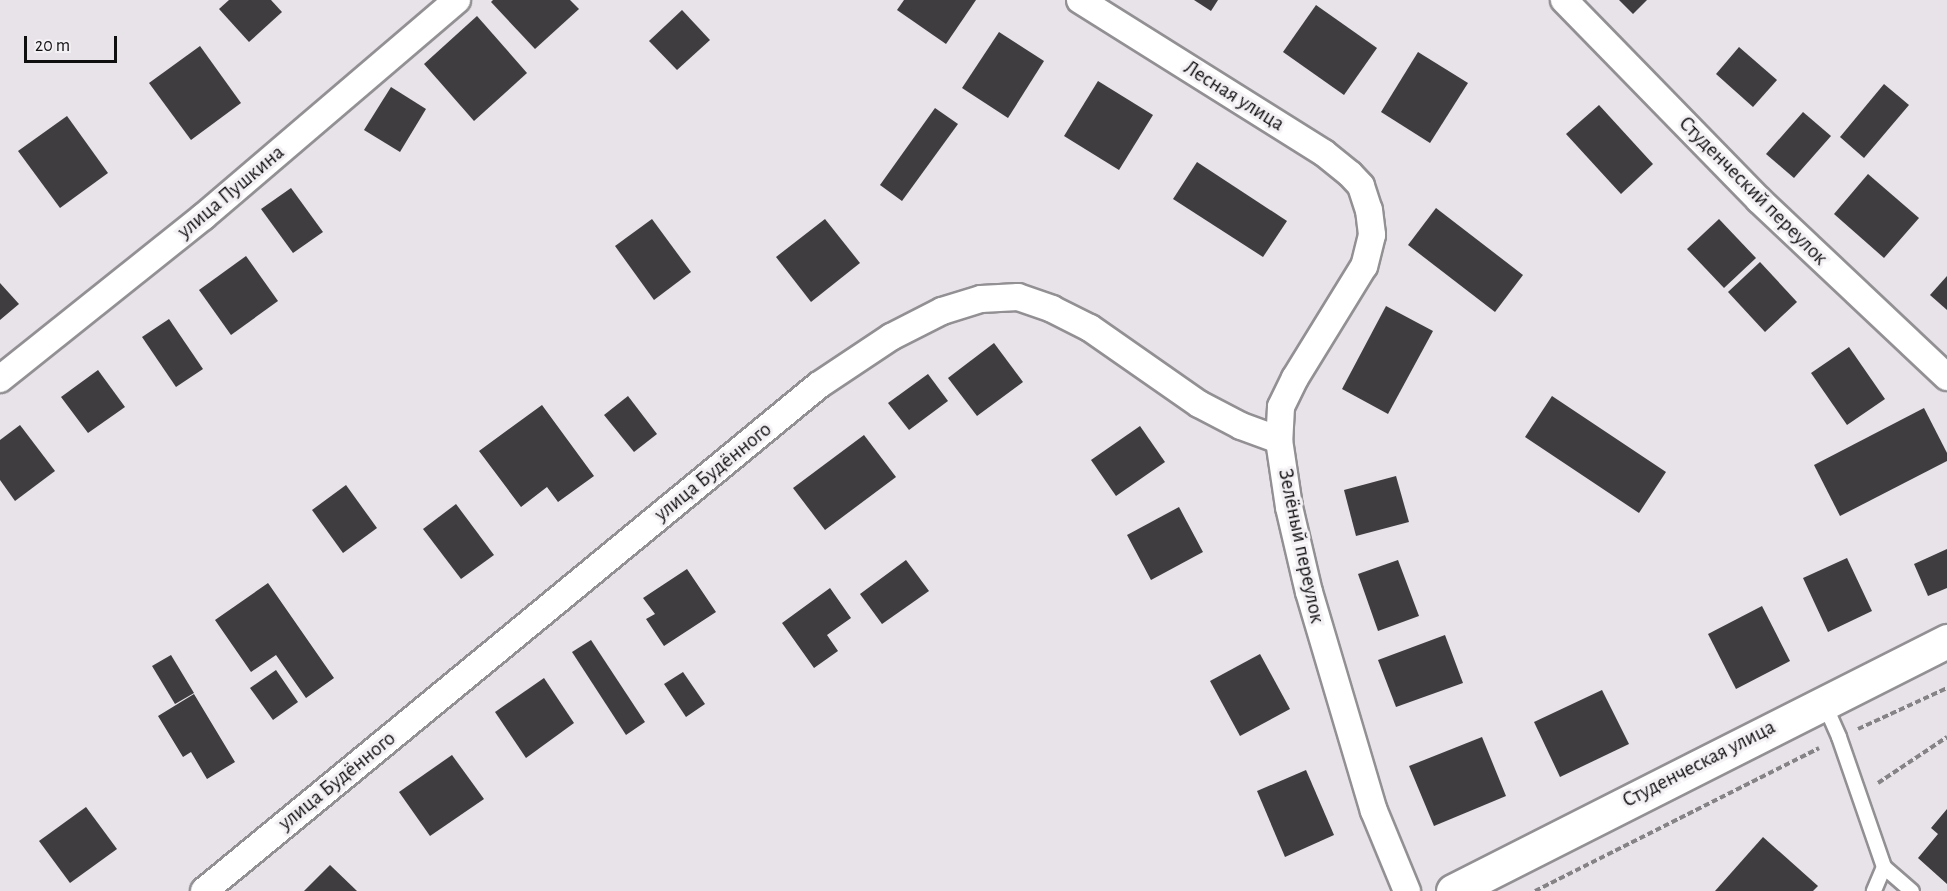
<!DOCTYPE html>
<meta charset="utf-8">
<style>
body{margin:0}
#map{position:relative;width:1947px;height:891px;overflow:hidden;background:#e7e3e8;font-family:"Alegreya Sans",sans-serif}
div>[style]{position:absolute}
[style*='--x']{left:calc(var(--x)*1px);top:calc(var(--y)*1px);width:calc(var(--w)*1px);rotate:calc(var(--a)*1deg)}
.building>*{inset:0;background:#3f3d40}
.path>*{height:4px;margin-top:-2px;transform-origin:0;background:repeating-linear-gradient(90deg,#868386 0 6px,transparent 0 9px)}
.roads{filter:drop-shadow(2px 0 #939094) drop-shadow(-2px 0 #939094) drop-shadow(0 2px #939094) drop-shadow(0 -2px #939094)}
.lane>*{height:14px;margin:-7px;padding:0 7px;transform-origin:7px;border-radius:7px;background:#fff}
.street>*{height:26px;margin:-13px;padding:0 13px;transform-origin:13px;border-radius:13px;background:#fff}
.secondary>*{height:33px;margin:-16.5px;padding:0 16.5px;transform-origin:16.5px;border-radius:16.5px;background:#fff}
span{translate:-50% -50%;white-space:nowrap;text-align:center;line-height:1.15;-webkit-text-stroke:6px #f4f1f5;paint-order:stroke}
.street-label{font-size:21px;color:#100f10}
.scale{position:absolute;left:24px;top:36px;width:93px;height:27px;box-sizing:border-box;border:3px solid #100f10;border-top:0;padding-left:8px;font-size:18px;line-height:21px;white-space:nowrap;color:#100f10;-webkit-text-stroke:4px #f4f1f5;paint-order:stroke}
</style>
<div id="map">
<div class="building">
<i style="clip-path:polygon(229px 0,271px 0,282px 12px,249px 42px,219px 9px)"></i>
<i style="clip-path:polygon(493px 0,570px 0,579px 9px,535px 49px,491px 2px)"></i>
<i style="clip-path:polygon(904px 0,976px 0,946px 44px,897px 10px)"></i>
<i style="clip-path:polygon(1194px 0,1218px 0,1211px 11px)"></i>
<i style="clip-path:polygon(1619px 0,1647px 0,1633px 14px)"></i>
<i style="clip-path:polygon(1316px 5px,1377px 48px,1344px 95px,1283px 52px)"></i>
<i style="clip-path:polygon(682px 10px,710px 40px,677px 70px,649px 41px)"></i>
<i style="clip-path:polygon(477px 16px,527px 73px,474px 121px,424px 64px)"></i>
<i style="clip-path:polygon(999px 32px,1044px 61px,1008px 118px,962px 88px)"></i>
<i style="clip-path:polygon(200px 46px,241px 103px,191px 140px,149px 83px)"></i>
<i style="clip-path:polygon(1739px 47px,1777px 80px,1753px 107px,1716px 74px)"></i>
<i style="clip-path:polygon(1418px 52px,1468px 83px,1430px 143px,1381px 112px)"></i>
<i style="clip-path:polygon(1098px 81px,1153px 115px,1119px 170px,1064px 136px)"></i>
<i style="clip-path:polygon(1884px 84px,1909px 105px,1864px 158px,1840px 137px)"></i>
<i style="clip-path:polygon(391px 87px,426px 109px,400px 152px,364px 130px)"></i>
<i style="clip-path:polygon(1599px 105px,1653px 164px,1621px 194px,1566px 134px)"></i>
<i style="clip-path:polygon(935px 108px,958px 124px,902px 201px,880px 185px)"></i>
<i style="clip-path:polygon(1803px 112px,1831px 136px,1794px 178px,1766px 154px)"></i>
<i style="clip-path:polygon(67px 116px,108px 173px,60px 208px,18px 151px)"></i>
<i style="clip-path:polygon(1197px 162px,1287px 221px,1263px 257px,1173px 199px)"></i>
<i style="clip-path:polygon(1868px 174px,1919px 218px,1884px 258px,1834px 214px)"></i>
<i style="clip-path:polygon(291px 188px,323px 232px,293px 253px,261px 209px)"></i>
<i style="clip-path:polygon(1436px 208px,1523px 275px,1495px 312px,1408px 245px)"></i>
<i style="clip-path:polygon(652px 219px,691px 272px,654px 300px,615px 246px)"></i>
<i style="clip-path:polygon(825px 219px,860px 263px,811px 302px,776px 257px)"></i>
<i style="clip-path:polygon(1719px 219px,1756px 258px,1724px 288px,1687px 249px)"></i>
<i style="clip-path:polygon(246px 256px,278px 301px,231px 335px,199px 290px)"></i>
<i style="clip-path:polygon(1760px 262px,1797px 302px,1765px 332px,1728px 292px)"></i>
<i style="clip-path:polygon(1947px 276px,1947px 310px,1930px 295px)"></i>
<i style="clip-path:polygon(0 283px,19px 304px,0 320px)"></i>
<i style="clip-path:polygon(1386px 306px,1433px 331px,1388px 414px,1342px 389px)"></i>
<i style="clip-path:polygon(169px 319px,203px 369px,176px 387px,142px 337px)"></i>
<i style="clip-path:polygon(994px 343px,1023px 382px,977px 416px,948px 378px)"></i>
<i style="clip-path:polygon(1849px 347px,1885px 399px,1847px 425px,1811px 373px)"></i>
<i style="clip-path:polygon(98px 370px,125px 407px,88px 433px,61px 397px)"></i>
<i style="clip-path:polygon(928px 374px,948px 401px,909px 430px,888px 403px)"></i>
<i style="clip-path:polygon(628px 396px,657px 434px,634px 452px,604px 415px)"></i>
<i style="clip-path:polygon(1552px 396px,1666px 472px,1639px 513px,1525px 437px)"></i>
<i style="clip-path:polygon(542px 405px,594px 476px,558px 502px,547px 487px,521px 507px,479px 451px)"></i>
<i style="clip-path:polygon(1924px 408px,1947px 453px,1947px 461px,1840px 516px,1814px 465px)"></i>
<i style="clip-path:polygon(20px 425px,55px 471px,15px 501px,0 480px,0 440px)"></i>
<i style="clip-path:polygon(1140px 426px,1165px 462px,1116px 496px,1091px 460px)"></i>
<i style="clip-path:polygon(864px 435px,896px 477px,825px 530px,793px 488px)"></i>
<i style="clip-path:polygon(1396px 476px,1409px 522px,1356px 536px,1344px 490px)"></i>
<i style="clip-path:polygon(346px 485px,377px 528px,343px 553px,312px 510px)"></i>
<i style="clip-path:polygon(456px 504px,494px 555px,461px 579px,423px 529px)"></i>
<i style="clip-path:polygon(1179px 507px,1203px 552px,1151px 580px,1127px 535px)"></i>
<i style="clip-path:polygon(1947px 549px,1947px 588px,1928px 596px,1914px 564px)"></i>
<i style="clip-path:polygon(1847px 558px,1872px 611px,1828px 632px,1803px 578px)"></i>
<i style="clip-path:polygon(906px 560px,929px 591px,882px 624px,860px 594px)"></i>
<i style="clip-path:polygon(1398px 560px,1419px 616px,1378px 631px,1358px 574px)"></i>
<i style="clip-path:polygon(687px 569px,716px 612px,664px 646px,646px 619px,655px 614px,643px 598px)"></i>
<i style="clip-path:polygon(268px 583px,334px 678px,306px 698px,276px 655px,251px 672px,215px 620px)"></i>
<i style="clip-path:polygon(830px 588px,851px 618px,827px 635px,838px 651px,814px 668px,782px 623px)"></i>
<i style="clip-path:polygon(1762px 606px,1790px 661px,1736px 689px,1708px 634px)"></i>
<i style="clip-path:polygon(1445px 635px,1463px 683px,1396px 707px,1378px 660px)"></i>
<i style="clip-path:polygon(591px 640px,645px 722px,626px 735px,572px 652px)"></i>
<i style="clip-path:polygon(1260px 654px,1290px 709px,1240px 736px,1210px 681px)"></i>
<i style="clip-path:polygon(171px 655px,194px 693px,175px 704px,152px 666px)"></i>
<i style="clip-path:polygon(276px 670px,298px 702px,273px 720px,250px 688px)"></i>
<i style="clip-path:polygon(683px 672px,705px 704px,686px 717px,664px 684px)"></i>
<i style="clip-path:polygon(544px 678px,574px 723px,526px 758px,495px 712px)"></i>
<i style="clip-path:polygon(1602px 690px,1629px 744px,1560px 777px,1534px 722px)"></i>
<i style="clip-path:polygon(194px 694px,235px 762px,207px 779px,191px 752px,183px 757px,158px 716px)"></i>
<i style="clip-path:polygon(1482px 737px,1506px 796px,1434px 826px,1409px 766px)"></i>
<i style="clip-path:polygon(452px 755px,484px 799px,430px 836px,399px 792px)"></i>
<i style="clip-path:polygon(1306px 770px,1334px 835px,1285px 857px,1257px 791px)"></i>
<i style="clip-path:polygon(86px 807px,117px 849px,70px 883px,39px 841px)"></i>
<i style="clip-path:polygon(1947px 809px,1947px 884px,1918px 858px,1938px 834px,1931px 828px)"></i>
<i style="clip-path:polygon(1763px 837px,1818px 886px,1813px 891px,1715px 891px)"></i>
<i style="clip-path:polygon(330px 865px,357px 891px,304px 891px)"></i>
</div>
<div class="path">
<i style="--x:1858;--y:729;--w:98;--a:-24.7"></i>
<i style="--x:1878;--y:783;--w:83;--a:-33.7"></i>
<i style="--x:1535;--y:891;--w:318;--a:-26.7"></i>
</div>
<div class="roads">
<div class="lane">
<i style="--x:1824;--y:703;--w:37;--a:66"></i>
<i style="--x:1839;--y:737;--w:138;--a:70.9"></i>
<i style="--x:1884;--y:867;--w:26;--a:113"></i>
<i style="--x:1884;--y:867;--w:37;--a:41"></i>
</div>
<div class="street">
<i style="--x:1080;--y:0;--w:288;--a:32.1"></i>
<i style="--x:1324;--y:153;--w:33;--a:39"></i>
<i style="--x:1350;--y:174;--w:16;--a:47"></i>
<i style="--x:1361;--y:186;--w:25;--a:72"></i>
<i style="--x:1369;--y:210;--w:25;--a:83"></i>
<i style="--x:1372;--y:235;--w:32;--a:104"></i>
<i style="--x:1364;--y:266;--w:132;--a:121.6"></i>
<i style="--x:1295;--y:378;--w:32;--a:116"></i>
<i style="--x:1281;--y:407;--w:33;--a:93"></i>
<i style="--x:1279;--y:440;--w:68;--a:81.5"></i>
<i style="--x:1289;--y:507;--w:87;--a:76.8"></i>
<i style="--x:1309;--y:592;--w:228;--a:73.5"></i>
<i style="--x:1374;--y:811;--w:87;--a:67.6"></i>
<i style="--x:1564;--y:0;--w:279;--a:45.7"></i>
<i style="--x:1759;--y:200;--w:258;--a:43.3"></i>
<i style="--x:0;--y:379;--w:260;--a:-38.6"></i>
<i style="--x:203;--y:217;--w:334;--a:-40.5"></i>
<i style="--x:204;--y:891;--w:796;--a:-39.45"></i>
<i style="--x:819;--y:385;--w:87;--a:-33.7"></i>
<i style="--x:891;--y:337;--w:57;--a:-27"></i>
<i style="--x:942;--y:311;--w:41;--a:-17.1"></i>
<i style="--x:981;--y:299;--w:37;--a:-3"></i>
<i style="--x:1018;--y:297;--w:36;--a:19"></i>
<i style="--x:1052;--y:309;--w:42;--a:26.6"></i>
<i style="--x:1090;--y:328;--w:133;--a:34.9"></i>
<i style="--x:1199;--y:404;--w:47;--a:27.6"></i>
<i style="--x:1241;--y:426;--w:40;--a:20.2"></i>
</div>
<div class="secondary">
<i style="--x:1453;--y:891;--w:554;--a:-26.84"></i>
</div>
</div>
<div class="street-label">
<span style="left:1234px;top:96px;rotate:32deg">Лесная улица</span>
<span style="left:1753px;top:191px;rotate:45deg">Студенческий переулок</span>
<span style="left:231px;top:192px;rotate:-40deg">улица Пушкина</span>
<span style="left:713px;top:472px;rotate:-39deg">улица Будённого</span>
<span style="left:1301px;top:546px;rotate:78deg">Зелёный переулок</span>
<span style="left:1699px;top:764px;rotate:-27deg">Студенческая улица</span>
<span style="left:337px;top:781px;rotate:-39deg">улица Будённого</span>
</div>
<div class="scale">20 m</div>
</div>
